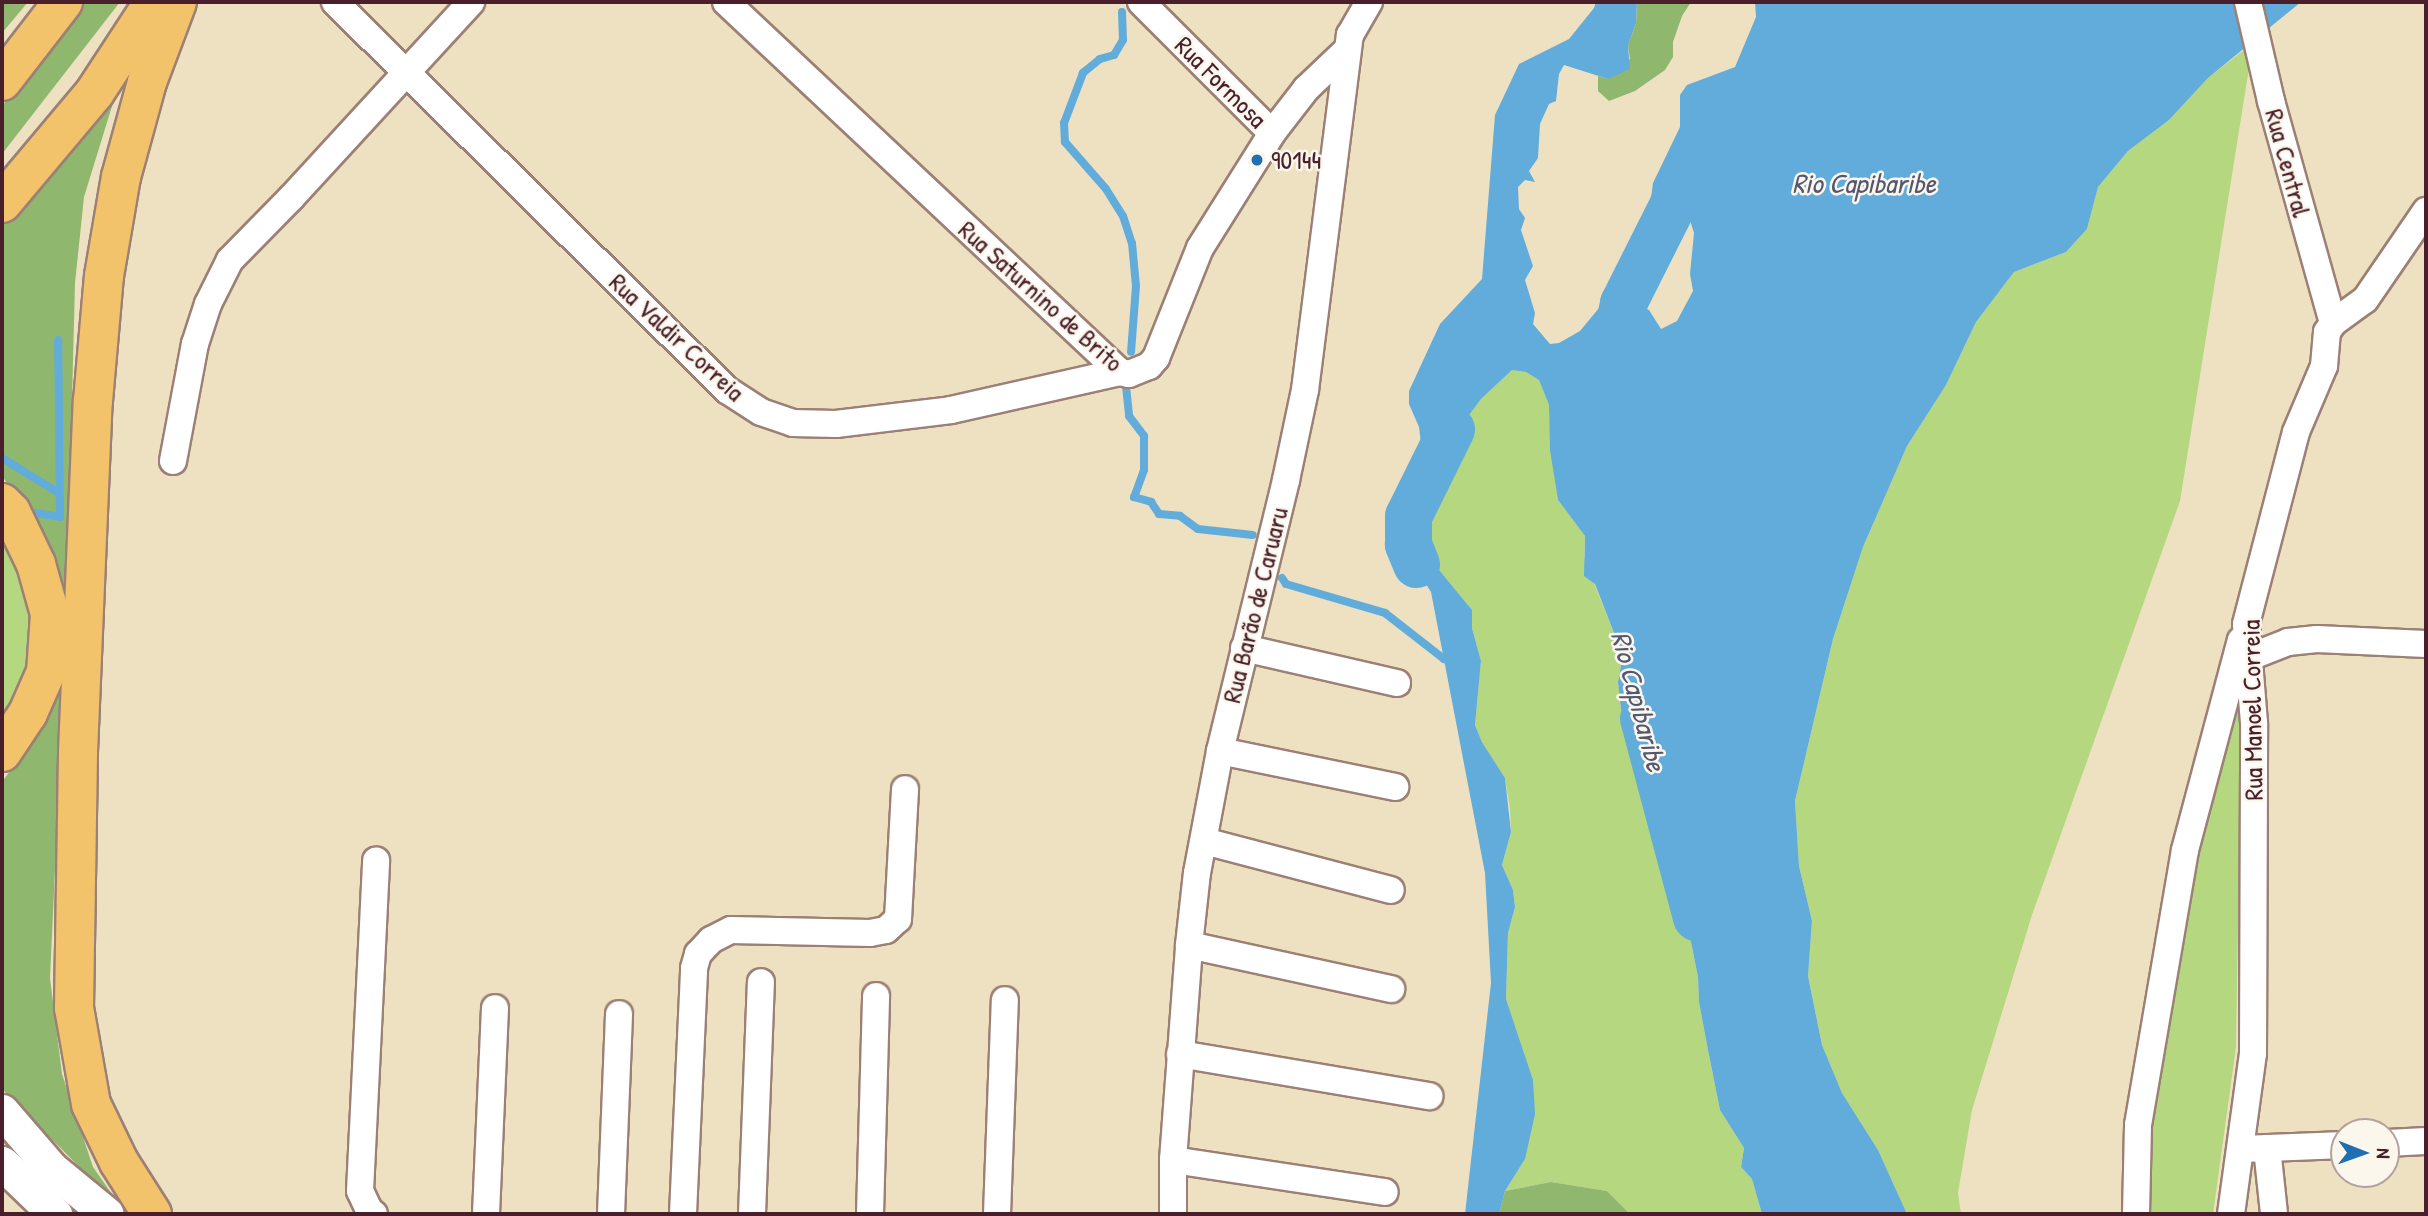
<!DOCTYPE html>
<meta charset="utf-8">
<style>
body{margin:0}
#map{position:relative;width:2428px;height:1216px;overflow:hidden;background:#eee1c2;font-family:"Patrick Hand",sans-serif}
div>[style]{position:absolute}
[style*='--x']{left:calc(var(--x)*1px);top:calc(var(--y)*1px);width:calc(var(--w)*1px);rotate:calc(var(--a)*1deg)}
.green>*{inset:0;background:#b4d77f}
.forest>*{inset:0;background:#8fb86e}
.water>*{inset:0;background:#61acda}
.stream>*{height:8px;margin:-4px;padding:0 4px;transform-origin:4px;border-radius:4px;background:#61acda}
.river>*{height:47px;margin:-23.5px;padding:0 23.5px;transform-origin:23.5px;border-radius:23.5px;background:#61acda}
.roads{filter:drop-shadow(2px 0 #9c8076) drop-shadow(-2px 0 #9c8076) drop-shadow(0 2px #9c8076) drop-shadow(0 -2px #9c8076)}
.minor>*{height:26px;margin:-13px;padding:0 13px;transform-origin:13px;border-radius:13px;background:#fff}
.tertiary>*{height:33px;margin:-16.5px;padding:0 16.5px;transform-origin:16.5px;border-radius:16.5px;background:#fff}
.trunk>*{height:38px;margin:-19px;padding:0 19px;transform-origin:19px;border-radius:19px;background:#f2c36a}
.dots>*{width:19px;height:19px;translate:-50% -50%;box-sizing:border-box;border:4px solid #fbf7ec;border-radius:50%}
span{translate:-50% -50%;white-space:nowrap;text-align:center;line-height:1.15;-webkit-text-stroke:5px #fbf7ec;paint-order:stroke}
.street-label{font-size:26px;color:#4a1f2b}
.poi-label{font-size:26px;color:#4a1f2b}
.left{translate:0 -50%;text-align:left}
.water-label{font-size:28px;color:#535771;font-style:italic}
.frame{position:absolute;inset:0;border:4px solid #4a1f2b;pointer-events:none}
.north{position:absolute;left:2330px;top:1118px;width:70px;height:70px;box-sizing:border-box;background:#fbf7ec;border:2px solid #b4a19f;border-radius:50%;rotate:91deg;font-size:19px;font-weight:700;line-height:28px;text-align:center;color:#4a1f2b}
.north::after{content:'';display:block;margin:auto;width:24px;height:32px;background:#1f6fb2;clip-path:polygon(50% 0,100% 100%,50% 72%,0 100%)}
</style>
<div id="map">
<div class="green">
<i style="clip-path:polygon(2253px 43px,2180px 501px,2032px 915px,1972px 1110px,1958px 1193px,1961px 1214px,1907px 1214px,1878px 1150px,1842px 1093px,1822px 1045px,1808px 976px,1812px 921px,1799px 866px,1795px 801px,1833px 639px,1863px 547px,1907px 446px,1946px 385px,1976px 322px,2014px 272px,2066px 252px,2087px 229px,2098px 187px,2128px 151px,2169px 120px,2208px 78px)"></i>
<i style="clip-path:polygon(1512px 370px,1526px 372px,1539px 380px,1549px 405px,1551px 450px,1558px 500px,1585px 536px,1584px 558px,1619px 646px,1621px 666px,1618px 682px,1621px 709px,1627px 722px,1627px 743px,1652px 784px,1667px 772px,1678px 815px,1684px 823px,1675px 862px,1698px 977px,1699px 1002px,1708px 1050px,1720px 1110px,1744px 1148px,1741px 1167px,1752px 1179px,1762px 1214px,1630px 1214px,1607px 1191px,1551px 1182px,1505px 1191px,1525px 1159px,1524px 1053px,1506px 1000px,1508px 933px,1515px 907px,1513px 890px,1502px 865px,1511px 832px,1510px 809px,1505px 778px,1482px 742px,1475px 725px,1481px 661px,1472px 628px,1472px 610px,1435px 565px,1428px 538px,1428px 518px,1441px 468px,1464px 422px,1481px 399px)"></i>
<i style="clip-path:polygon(2px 528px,33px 609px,32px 657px,2px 731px)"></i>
<i style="clip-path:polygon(2230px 687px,2239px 699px,2241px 734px,2236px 1047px,2213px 1214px,2144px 1214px,2143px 1133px,2185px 863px)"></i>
</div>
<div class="forest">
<i style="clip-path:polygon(2px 2px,28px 2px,2px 33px)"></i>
<i style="clip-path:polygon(82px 2px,120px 2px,2px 154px,2px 106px)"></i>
<i style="clip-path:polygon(1637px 2px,1691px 2px,1682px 16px,1673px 42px,1673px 57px,1665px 70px,1635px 91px,1609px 101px,1598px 91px,1598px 76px,1608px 79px,1630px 59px,1628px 46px,1636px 23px)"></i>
<i style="clip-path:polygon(121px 77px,84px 197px,75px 283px,66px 634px,50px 978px,62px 1074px,93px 1167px,126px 1214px,2px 1089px,2px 782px,43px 725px,52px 562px,2px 475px,2px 212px)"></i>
<i style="clip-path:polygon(1551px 1182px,1607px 1191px,1630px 1214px,1499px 1214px,1505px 1191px)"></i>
</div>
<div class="water">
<i style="clip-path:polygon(1596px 2px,1637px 2px,1636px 23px,1628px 46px,1630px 69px,1608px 79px,1564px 65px,1559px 74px,1556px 101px,1549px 104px,1540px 124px,1538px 158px,1529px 171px,1535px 182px,1525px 180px,1518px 187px,1519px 209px,1525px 218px,1521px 230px,1533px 266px,1525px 280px,1535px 313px,1533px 324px,1550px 344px,1559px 343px,1580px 331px,1604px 302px,1634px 302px,1649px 310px,1661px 329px,1677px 321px,1693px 291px,1690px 274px,1694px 233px,1689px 217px,1676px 214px,1664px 233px,1652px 228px,1646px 235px,1653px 183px,1680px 127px,1680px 95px,1687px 85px,1735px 67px,1756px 17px,1755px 2px,2301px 2px,2208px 78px,2169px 120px,2128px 151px,2098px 187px,2087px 229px,2066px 252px,2014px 272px,1976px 322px,1946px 385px,1907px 446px,1863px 547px,1833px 639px,1795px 801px,1799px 866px,1812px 921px,1808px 976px,1822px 1045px,1842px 1093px,1878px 1150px,1907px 1214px,1762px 1214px,1752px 1179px,1741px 1167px,1744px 1148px,1720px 1110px,1708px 1050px,1699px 1002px,1698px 977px,1675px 862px,1684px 823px,1678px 815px,1667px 773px,1652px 784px,1627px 743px,1627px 722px,1621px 709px,1618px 682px,1621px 666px,1619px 646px,1595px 584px,1584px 576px,1585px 536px,1558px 500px,1550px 450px,1549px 405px,1539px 380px,1526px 372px,1512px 370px,1481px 399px,1464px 422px,1441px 467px,1428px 518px,1428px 538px,1435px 565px,1472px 610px,1472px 628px,1481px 661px,1475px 725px,1482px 742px,1505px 778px,1511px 832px,1502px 865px,1513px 890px,1515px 907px,1508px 933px,1506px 999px,1533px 1080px,1535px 1114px,1525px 1159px,1505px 1191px,1499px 1214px,1465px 1214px,1491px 983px,1485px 873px,1431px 592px,1406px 553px,1408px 510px,1419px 494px,1425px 476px,1419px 427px,1409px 404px,1409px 391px,1440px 324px,1482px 279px,1495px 115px,1519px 64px,1569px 39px,1594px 8px)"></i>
</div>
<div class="stream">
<i style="--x:1122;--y:12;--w:28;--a:88"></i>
<i style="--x:1123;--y:40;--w:17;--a:121"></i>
<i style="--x:1114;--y:55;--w:15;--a:164"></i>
<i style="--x:1100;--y:59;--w:22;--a:141"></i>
<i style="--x:1083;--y:73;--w:53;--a:110.8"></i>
<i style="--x:1064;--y:123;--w:19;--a:87"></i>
<i style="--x:1065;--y:142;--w:62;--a:48.9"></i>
<i style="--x:1106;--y:189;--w:32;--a:58"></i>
<i style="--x:1123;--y:216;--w:28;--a:72"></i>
<i style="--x:1132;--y:243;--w:43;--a:84.7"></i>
<i style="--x:1136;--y:286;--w:66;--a:94.3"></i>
<i style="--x:1126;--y:386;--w:30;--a:84"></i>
<i style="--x:1129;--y:416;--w:25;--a:53"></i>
<i style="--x:1144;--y:436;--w:34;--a:90"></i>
<i style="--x:1144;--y:470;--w:29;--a:110"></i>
<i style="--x:1134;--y:497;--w:18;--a:16"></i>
<i style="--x:1151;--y:502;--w:14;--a:56"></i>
<i style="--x:1159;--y:514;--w:21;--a:5"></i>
<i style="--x:1180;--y:516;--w:22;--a:36"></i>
<i style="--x:1198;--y:529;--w:55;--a:6.2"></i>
<i style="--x:2;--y:458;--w:67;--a:31.6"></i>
<i style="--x:35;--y:513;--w:25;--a:9"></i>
<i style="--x:60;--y:517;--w:177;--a:-90.6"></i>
<i style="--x:1282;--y:578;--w:7;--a:56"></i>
<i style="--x:1286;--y:584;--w:103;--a:16.3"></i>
<i style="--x:1385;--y:613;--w:75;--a:37.9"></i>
<i style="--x:1444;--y:659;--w:8;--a:14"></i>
</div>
<div class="river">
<i style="--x:1611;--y:363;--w:61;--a:-78.7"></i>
<i style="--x:1623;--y:303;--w:144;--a:-63.3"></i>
<i style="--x:1416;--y:564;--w:22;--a:-112"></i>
<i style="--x:1408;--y:544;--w:28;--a:-90"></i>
<i style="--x:1408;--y:516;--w:97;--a:-63.7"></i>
<i style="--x:1643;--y:718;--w:206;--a:75.1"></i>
</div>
<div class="roads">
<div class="minor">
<i style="--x:335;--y:2;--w:552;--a:44.71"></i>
<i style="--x:727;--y:390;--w:40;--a:32.9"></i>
<i style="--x:761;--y:412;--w:34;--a:19"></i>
<i style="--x:793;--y:423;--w:43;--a:1.3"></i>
<i style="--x:836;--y:424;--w:116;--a:-6.9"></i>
<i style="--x:951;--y:410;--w:173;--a:-12.7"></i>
<i style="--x:726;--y:2;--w:540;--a:43.2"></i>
<i style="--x:1120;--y:372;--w:9;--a:13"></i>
<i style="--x:1129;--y:374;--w:22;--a:-22"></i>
<i style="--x:1149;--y:366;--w:11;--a:-49"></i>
<i style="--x:1156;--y:358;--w:118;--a:-68.2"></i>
<i style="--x:1200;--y:248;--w:136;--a:-57.9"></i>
<i style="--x:1272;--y:133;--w:56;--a:-52.3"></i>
<i style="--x:1306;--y:89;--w:57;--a:-43.6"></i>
<i style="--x:1141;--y:2;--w:185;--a:45"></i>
<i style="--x:2248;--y:2;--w:102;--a:76.9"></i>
<i style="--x:2271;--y:101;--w:230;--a:74.4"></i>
<i style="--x:173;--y:461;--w:119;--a:-79.4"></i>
<i style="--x:195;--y:344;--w:42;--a:-72"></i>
<i style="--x:208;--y:304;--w:49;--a:-63.4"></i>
<i style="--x:230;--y:260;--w:87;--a:-45.5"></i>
<i style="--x:291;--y:198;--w:266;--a:-47.4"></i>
<i style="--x:1244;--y:648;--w:157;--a:12.9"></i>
<i style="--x:2250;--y:657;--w:41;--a:-21.5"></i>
<i style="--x:2288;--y:642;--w:29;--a:-6"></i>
<i style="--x:2317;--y:639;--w:109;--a:2.6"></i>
<i style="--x:1220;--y:751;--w:179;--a:11.6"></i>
<i style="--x:1204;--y:841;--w:193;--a:14.7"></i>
<i style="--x:1189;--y:945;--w:207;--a:12.3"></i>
<i style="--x:1180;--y:1054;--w:253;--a:9.6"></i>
<i style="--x:2386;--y:1143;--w:40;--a:-2.9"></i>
<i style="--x:2267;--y:1148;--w:66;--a:83.9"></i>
<i style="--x:2242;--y:1149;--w:102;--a:-2.2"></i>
<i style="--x:1173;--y:1160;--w:214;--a:8.6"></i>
<i style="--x:374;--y:1214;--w:6;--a:-141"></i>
<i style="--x:369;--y:1210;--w:21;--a:-115"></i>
<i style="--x:360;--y:1191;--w:331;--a:-87.2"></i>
<i style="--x:486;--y:1214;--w:206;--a:-87.5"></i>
<i style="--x:611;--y:1214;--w:200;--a:-87.7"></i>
<i style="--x:683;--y:1214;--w:246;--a:-87.4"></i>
<i style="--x:694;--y:968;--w:15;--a:-74"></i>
<i style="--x:698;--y:954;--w:19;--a:-47"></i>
<i style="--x:711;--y:940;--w:22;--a:-27"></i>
<i style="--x:731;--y:930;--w:139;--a:1.2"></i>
<i style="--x:870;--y:933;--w:16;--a:-11"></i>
<i style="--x:886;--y:930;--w:16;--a:-43"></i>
<i style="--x:898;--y:919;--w:130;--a:-86.9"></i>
<i style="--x:752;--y:1214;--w:232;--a:-87.8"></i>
<i style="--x:870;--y:1214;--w:218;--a:-88.4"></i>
<i style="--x:997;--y:1214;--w:214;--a:-87.9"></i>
<i style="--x:1173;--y:1214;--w:54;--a:-90"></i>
<i style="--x:1173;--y:1160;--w:216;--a:-85.7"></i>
<i style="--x:1189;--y:945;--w:72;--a:-83.7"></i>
<i style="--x:1197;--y:873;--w:124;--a:-79.3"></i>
<i style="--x:1220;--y:751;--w:279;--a:-76.3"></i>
<i style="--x:1286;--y:480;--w:92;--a:-78.1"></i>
<i style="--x:1305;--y:390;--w:358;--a:-82.8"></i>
<i style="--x:1350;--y:35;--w:38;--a:-60"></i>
<i style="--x:2136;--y:1214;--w:89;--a:-88.7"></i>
<i style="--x:2138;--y:1125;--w:279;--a:-80.3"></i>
<i style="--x:2185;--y:850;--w:217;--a:-75.1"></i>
<i style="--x:2231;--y:1214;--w:162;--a:-82.2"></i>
<i style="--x:2253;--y:1053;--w:330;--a:-89.8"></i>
<i style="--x:2254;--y:723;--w:99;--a:-94.6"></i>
<i style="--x:2246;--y:624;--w:198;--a:-75.4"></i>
<i style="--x:2296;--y:432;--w:72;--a:-67"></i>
<i style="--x:2324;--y:366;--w:34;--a:-85"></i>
<i style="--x:2327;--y:332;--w:11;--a:-56"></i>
<i style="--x:2333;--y:323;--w:39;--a:-36"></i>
<i style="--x:2365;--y:300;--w:108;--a:-55.6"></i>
</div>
<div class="tertiary">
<i style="--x:2;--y:1111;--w:75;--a:49.3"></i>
<i style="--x:51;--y:1168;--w:72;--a:39.4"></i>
<i style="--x:2;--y:1163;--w:74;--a:43.9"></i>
</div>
<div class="trunk">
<i style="--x:2;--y:81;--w:100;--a:-52.3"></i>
<i style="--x:2;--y:203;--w:145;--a:-50"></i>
<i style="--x:95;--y:92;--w:108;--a:-56.8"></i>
<i style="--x:2;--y:503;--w:13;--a:45"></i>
<i style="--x:11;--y:512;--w:58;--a:64.3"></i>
<i style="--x:36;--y:564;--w:52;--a:74.4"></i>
<i style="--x:50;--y:614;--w:58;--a:93.9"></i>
<i style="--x:46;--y:672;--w:45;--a:113.7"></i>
<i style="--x:28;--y:713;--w:47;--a:123.7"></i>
<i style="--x:152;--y:1214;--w:62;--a:-122.4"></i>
<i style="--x:119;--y:1162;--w:64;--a:-115.8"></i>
<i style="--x:91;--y:1104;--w:97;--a:-100"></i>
<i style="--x:74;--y:1008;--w:256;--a:-89.1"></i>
<i style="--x:78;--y:752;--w:351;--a:-87.6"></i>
<i style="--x:93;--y:401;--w:125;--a:-85"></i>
<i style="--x:104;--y:276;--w:100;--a:-80.3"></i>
<i style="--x:121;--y:177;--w:98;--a:-74.7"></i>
<i style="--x:147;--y:82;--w:85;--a:-69.4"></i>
</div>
</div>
<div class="dots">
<i style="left:1257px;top:160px;background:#1f6fb2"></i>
</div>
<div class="street-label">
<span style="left:1221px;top:82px;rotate:45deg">Rua Formosa</span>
<span style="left:2288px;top:163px;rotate:75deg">Rua Central</span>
<span style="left:1041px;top:296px;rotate:42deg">Rua Saturnino de Brito</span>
<span style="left:677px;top:337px;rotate:43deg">Rua Valdir Correia</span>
<span style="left:1255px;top:605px;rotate:-76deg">Rua Barão de Caruaru</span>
<span style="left:2252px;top:710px;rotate:-91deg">Rua Manoel Correia</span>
</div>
<div class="poi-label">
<span class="left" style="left:1271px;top:160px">90144</span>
</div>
<div class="water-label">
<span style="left:1864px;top:183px">Rio Capibaribe</span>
<span style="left:1639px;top:701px;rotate:75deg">Rio Capibaribe</span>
</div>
<div class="frame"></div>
<div class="north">N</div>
</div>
